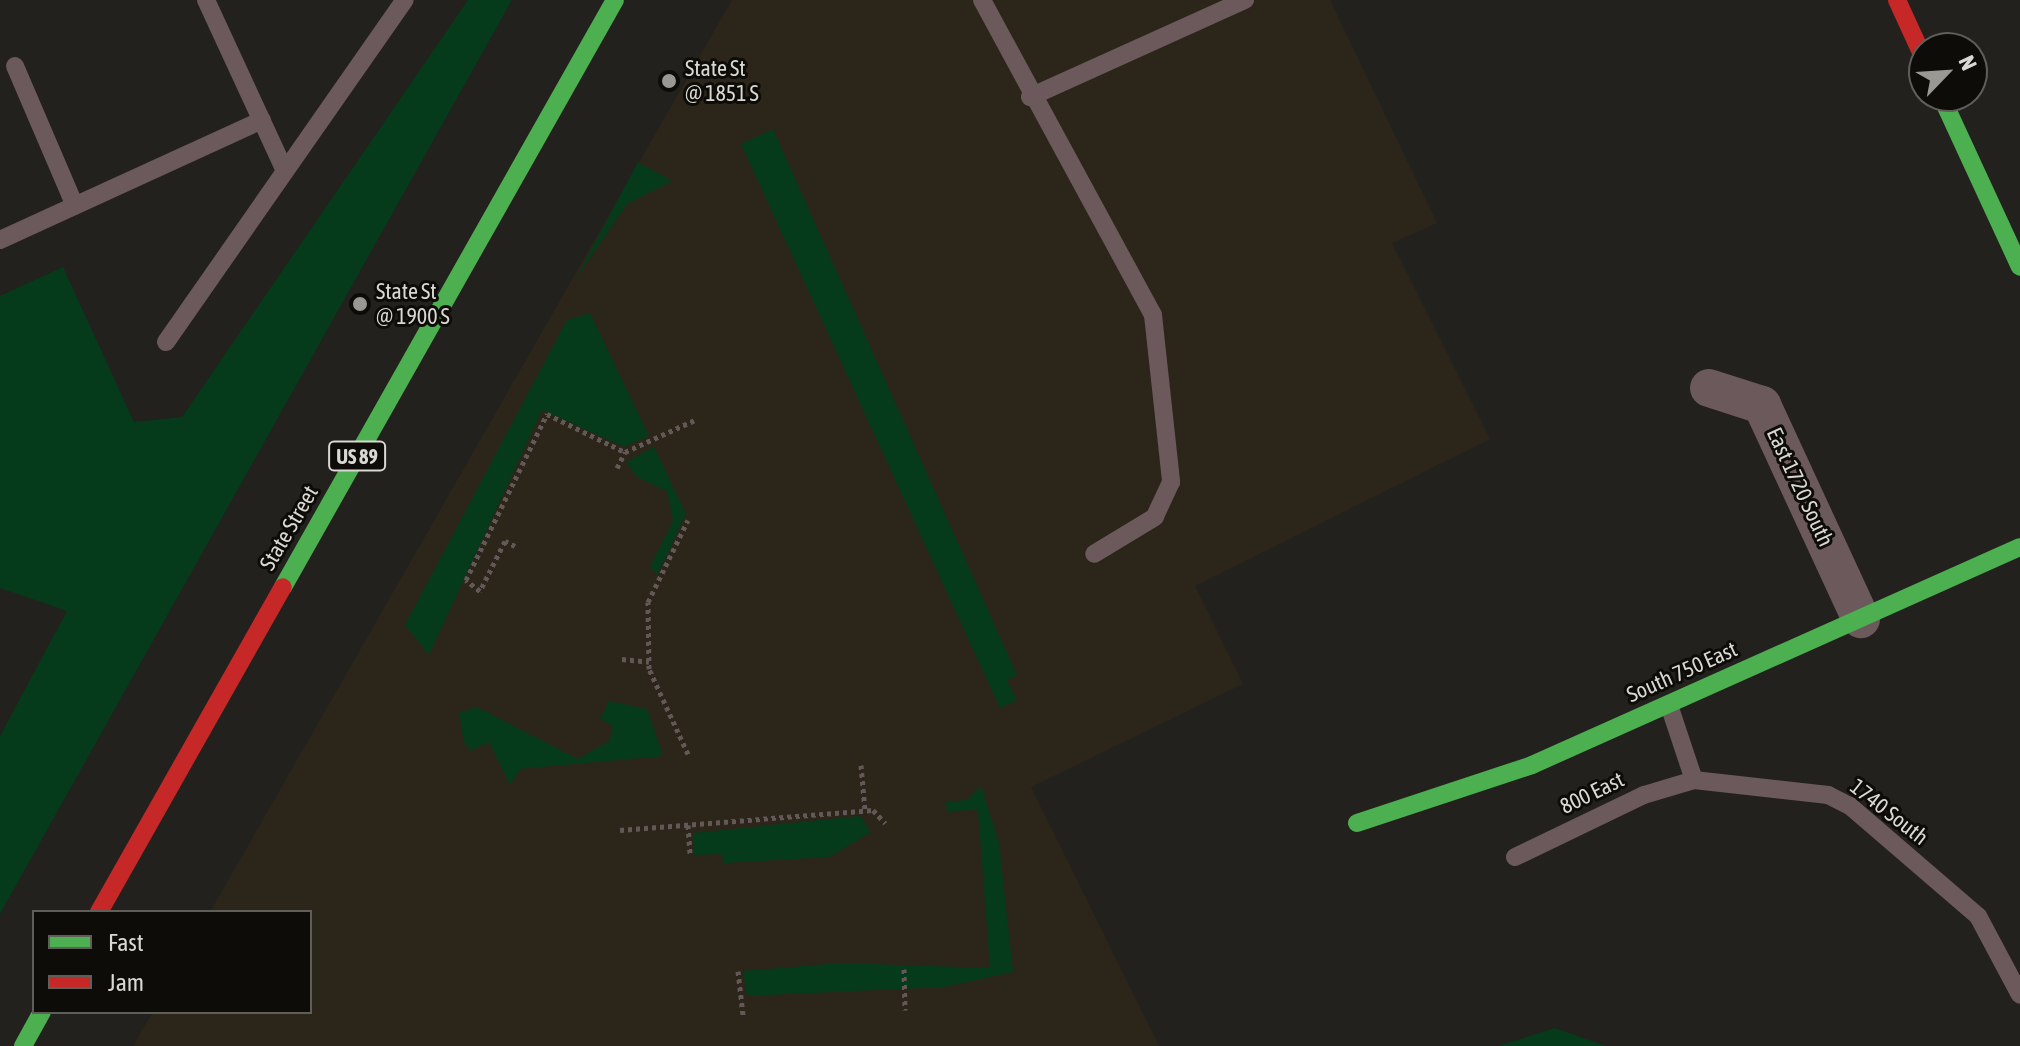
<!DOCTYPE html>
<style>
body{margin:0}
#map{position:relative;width:2020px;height:1046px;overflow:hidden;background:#23211d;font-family:"Asap Condensed",sans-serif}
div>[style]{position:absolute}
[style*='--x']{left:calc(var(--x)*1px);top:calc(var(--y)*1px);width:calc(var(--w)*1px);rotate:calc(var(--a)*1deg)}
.built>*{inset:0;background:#2c261a}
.green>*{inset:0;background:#053a1a}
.path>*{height:5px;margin-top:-2.5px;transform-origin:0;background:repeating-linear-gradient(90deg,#635758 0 4px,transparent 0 8px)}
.lane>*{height:18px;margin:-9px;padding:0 9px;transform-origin:9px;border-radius:9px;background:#6b595b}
.street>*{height:38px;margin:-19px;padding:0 19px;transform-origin:19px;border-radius:19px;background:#6b595b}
.fast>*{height:18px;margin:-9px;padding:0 9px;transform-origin:9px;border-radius:9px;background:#4caf50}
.jam>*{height:18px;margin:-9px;padding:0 9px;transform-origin:9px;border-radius:9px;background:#c62828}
.dots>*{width:22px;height:22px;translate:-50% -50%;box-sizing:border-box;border:4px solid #0d0c08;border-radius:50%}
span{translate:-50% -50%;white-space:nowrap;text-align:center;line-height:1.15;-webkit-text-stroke:6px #0d0c08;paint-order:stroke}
.shield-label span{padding:2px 6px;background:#0d0c08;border:2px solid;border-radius:6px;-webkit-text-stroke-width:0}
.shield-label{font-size:20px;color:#dad8d2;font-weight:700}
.poi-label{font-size:22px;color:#dad8d2}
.left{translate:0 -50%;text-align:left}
.street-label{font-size:22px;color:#dad8d2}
.legend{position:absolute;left:32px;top:910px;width:280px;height:104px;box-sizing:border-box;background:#0d0c08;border:2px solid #5f5e59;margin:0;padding:10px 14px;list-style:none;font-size:24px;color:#dad8d2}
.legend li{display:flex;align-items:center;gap:16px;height:40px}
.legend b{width:40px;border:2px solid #5f5e59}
.north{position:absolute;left:1908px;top:32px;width:80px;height:80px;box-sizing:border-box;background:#0d0c08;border:2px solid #5f5e59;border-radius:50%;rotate:65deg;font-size:22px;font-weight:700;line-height:32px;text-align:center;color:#dad8d2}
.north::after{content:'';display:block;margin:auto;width:28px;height:36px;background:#9a9893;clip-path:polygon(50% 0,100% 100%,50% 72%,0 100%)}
</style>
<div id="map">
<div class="built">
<i style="clip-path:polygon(evenodd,732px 0,1330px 0,1437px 223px,1392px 243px,1490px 439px,1195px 586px,1243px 684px,1031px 787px,1159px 1046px,133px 1046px,153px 1012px,310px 1012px,310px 912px,210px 912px,732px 0,772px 129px,1016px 674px,1007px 680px,772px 129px)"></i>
</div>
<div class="green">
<i style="clip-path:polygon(468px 0,512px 0,0 914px,0 736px,67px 611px,0 588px,0 296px,63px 267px,134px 422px,182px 417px)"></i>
<i style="clip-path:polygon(773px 129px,1017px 675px,1007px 680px,1017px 700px,1000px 708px,741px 144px)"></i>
<i style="clip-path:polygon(638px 162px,672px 181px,627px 204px,575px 280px)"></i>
<i style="clip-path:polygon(590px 313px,649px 436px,624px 447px,542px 410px,429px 655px,405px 625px,567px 320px)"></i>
<i style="clip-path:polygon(654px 447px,686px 514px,657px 575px,650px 567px,673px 521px,667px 491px,637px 477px,626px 462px)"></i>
<i style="clip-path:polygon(609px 701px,647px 709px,663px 756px,520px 769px,510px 785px,489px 742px,471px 751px,464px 742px,459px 713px,477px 707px,578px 759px,609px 741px,613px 726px,600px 719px)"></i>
<i style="clip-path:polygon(981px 786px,999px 843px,1013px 972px,944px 987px,747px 996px,743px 971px,839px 963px,990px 968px,978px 810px,947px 811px,946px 802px,967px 800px)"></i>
<i style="clip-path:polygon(860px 816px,871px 832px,829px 857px,723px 863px,722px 854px,693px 855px,693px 833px)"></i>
<i style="clip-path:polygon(1555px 1028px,1606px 1046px,1498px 1046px)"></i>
</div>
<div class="path">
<i style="--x:617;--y:468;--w:18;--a:-63"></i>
<i style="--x:515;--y:546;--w:11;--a:-153"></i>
<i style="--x:505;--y:541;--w:56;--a:116.6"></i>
<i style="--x:480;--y:591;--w:18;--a:-142"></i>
<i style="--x:466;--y:580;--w:185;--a:-64"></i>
<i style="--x:547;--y:414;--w:87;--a:26"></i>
<i style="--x:625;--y:452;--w:79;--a:-24.6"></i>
<i style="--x:622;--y:659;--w:27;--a:6"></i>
<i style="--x:688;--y:754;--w:94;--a:-114.6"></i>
<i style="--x:649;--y:669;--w:67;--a:-90.9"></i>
<i style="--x:648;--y:602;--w:91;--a:-64"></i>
<i style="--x:861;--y:765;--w:46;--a:85"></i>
<i style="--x:688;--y:825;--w:30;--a:86"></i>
<i style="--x:620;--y:830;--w:254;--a:-4.5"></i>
<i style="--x:873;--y:810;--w:18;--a:47"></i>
<i style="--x:904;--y:969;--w:41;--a:88.6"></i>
<i style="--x:738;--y:971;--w:44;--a:83.5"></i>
</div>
<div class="lane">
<i style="--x:206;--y:0;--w:188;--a:65.2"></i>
<i style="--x:982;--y:0;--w:358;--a:61.5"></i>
<i style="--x:1153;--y:315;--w:168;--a:83.8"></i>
<i style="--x:1171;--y:482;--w:38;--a:115"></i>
<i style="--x:1155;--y:517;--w:71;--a:148.8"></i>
<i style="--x:15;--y:66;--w:152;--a:66.8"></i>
<i style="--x:1030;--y:97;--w:236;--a:-24.3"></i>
<i style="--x:0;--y:240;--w:288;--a:-24.6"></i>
<i style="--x:166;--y:342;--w:417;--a:-55.1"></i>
<i style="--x:1669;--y:705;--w:79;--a:71.6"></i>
<i style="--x:1694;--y:780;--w:135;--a:6.4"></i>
<i style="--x:1828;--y:795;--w:25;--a:27"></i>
<i style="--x:1850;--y:806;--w:169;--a:40.7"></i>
<i style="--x:1978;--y:916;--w:89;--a:62"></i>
<i style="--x:1515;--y:857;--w:143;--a:-25.7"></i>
<i style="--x:1644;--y:795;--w:52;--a:-16.7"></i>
</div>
<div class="street">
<i style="--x:1709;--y:388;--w:56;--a:17.8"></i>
<i style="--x:1762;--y:405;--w:236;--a:65.2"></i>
</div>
<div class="fast">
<i style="--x:1941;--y:96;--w:188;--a:65.2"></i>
<i style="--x:283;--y:587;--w:674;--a:-60.51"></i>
<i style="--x:1357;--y:823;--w:184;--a:-18.3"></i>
<i style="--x:1532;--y:765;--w:534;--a:-24.07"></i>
<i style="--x:23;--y:1046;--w:39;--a:-61"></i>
</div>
<div class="jam">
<i style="--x:1897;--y:0;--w:65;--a:65.4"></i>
<i style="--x:99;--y:912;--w:373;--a:-60.5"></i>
</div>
<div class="dots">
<i style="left:669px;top:81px;background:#9a9893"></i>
<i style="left:360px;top:304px;background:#9a9893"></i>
</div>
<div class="shield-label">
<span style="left:357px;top:456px">US 89</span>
</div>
<div class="poi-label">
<span class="left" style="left:685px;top:81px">State St<br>@ 1851 S</span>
<span class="left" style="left:376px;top:304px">State St<br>@ 1900 S</span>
</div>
<div class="street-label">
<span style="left:1800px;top:487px;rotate:65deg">East 1720 South</span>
<span style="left:289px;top:528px;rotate:-60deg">State Street</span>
<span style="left:1682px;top:672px;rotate:-24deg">South 750 East</span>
<span style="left:1592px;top:793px;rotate:-26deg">800 East</span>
<span style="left:1889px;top:812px;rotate:38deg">1740 South</span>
</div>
<ul class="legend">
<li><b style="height:10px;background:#4caf50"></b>Fast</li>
<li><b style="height:10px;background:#c62828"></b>Jam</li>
</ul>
<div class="north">N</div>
</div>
